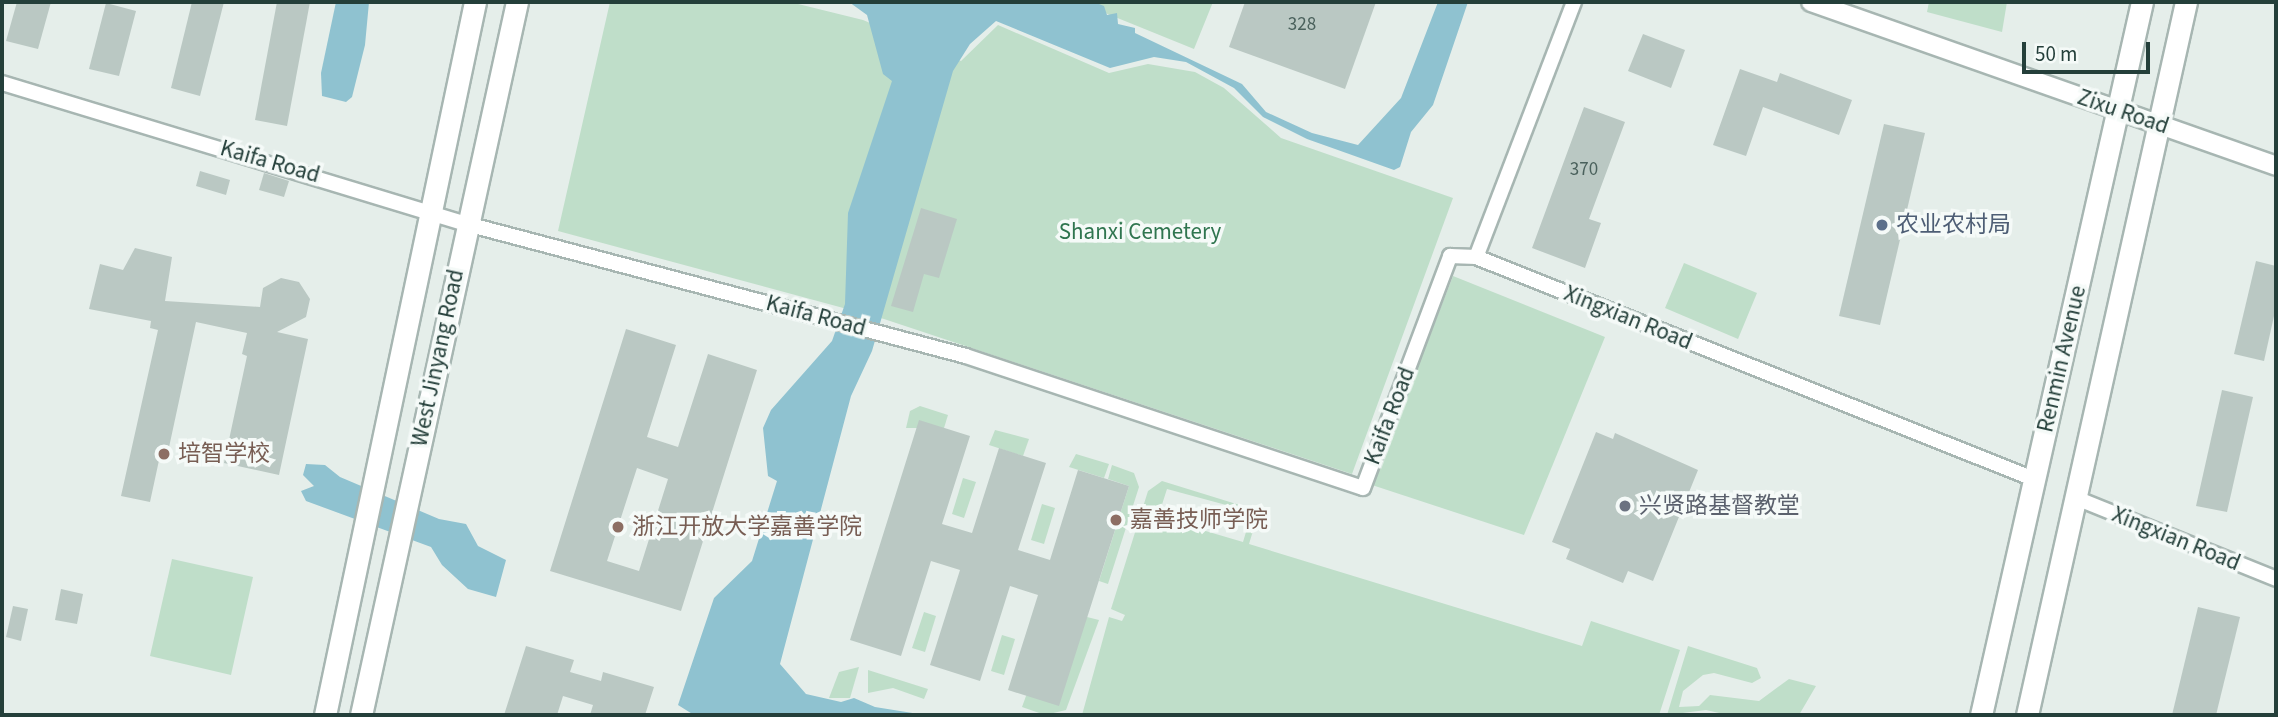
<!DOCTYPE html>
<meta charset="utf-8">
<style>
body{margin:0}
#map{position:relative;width:2278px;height:717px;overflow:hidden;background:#e5eeea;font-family:"Source Sans 3","Noto Sans SC",sans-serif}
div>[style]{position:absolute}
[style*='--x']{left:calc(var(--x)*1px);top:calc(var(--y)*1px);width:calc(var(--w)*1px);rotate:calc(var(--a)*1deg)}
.green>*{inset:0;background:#bfdec9}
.water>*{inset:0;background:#8fc2d0}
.building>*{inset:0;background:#bac8c3}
.roads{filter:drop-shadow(2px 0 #a7b6b2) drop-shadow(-2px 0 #a7b6b2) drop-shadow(0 2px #a7b6b2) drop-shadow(0 -2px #a7b6b2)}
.minor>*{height:14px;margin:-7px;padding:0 7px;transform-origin:7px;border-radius:7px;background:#fff}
.tertiary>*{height:18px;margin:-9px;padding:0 9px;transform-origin:9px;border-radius:9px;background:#fff}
.secondary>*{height:21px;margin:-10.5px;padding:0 10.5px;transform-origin:10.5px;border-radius:10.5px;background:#fff}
.dots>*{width:19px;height:19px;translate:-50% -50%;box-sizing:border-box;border:4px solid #f5faf8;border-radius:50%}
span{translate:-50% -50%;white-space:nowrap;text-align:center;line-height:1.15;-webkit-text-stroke:7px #f5faf8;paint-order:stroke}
.number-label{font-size:19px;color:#4a615c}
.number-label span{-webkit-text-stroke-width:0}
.street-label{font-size:23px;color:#243f3a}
.service-label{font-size:23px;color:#4e5e75}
.left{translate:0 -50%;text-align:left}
.park-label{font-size:23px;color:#2f754f}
.education-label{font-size:23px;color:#785e54}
.worship-label{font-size:23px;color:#5b616d}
.frame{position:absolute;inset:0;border:4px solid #243f3a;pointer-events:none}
.scale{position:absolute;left:2022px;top:42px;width:128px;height:32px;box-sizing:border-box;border:4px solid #243f3a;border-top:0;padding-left:9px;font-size:21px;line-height:24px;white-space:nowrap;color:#243f3a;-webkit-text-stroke:5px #f5faf8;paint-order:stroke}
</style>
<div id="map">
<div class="green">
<i style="clip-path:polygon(610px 2px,790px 2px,863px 20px,961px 61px,998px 25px,1109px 73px,1148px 64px,1195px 72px,1224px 88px,1281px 138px,1453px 198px,1352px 474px,884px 319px,558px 231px)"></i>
<i style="clip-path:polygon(1078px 2px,1213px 2px,1194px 49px)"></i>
<i style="clip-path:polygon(1929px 2px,2007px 2px,2002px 32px,1927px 12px)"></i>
<i style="clip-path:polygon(1684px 263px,1757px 293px,1738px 339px,1665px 308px)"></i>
<i style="clip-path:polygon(1453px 276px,1605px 337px,1524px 535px,1372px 485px)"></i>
<i style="clip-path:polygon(920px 406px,948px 415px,944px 428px,906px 428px,910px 411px)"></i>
<i style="clip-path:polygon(995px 430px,1029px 439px,1023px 456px,989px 445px)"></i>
<i style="clip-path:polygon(1076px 454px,1109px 464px,1104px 478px,1069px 467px)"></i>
<i style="clip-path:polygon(1112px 465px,1134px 473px,1139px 487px,1108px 584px,1099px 581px,1129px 486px,1108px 479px)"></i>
<i style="clip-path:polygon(963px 478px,976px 482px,964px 518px,952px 514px)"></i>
<i style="clip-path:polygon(evenodd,1162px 481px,1259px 511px,1249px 544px,1582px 646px,1591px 621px,1680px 650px,1659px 715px,1082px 715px,1109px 617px,1122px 621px,1125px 615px,1111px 609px,1148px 491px,1162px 481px,1167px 489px,1252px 512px,1243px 542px,1158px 517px,1167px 489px)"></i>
<i style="clip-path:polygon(1042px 504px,1055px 508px,1044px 544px,1031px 540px)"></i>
<i style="clip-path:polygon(172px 559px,253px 577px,231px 675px,150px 656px)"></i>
<i style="clip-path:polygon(924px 612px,936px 616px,925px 652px,912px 648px)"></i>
<i style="clip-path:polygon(1087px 617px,1099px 620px,1066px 710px,1045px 715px,1022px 707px,1026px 696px)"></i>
<i style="clip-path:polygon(1002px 635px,1015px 639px,1004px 675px,991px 671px)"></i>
<i style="clip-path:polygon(1688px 646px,1757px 668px,1761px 678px,1752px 683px,1714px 673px,1703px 675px,1683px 691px,1679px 707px,1699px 706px,1710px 695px,1759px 701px,1789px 679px,1816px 686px,1799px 715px,1728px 715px,1706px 710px,1667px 715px)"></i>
<i style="clip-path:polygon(859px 667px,850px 698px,829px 698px,839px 672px)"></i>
<i style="clip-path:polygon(868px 670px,928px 689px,924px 699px,893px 688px,868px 693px)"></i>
</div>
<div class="water">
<i style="clip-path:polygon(336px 2px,369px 2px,365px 45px,352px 97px,346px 102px,322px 96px,321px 73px)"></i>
<i style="clip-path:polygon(849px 2px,1094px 2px,1104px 6px,1107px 15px,1117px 13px,1118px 24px,1135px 28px,1135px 33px,1242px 84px,1266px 112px,1312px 133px,1358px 145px,1401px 98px,1438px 2px,1468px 2px,1433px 105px,1411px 132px,1400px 167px,1394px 170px,1307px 139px,1263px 117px,1234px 88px,1186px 62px,1154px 57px,1110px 68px,996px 21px,970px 44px,953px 71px,872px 351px,851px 396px,780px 664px,806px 694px,841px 702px,854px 698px,875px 707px,925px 715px,694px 715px,678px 705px,714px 598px,752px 561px,777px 481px,768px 476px,763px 428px,771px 410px,832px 341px,845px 304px,848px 213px,892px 81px,883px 74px,867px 15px)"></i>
<i style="clip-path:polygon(306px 464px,325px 465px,340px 477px,439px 519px,466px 524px,478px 546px,506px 560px,496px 597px,468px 589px,442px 565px,431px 547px,306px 501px,301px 491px,314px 486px,303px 475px)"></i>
</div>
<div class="building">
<i style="clip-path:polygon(17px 2px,51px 2px,38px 49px,6px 41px)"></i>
<i style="clip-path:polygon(192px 2px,224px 2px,200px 96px,171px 88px)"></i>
<i style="clip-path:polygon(277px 2px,310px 2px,287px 126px,255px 120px)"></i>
<i style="clip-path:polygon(1245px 2px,1376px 2px,1345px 89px,1229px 47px)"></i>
<i style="clip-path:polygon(106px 3px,136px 11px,119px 76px,89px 69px)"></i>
<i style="clip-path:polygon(1643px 34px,1685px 50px,1671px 88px,1628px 71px)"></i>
<i style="clip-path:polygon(1740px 69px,1777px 82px,1780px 73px,1852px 100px,1839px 135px,1763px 107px,1746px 156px,1713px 145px)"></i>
<i style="clip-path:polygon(1584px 107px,1625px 122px,1589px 219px,1601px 223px,1585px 268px,1532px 248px)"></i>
<i style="clip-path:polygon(1884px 124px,1925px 133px,1880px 325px,1839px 316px)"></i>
<i style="clip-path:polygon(200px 171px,230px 180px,226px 195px,196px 186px)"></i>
<i style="clip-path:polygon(264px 173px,289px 181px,284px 197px,259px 190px)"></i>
<i style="clip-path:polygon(921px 208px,957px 219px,939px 278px,924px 274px,913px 312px,891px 306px)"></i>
<i style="clip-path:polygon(135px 248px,172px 257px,165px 301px,260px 307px,263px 288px,281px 278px,299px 282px,310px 299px,306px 317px,277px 332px,308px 339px,279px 475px,224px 463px,247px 356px,242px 354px,247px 333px,196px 322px,168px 452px,161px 451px,150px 502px,121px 496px,158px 330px,150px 328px,151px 321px,89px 309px,100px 264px,123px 270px)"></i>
<i style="clip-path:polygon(2256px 261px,2276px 266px,2276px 307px,2264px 361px,2234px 354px)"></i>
<i style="clip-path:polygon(evenodd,626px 329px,676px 345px,647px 437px,678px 447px,708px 354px,757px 370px,681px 611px,550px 571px,626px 329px,637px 468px,668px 479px,639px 571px,607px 561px,637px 468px)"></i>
<i style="clip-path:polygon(2222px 390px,2253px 397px,2227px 512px,2196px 506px)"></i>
<i style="clip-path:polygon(919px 420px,970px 436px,942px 524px,972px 533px,999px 448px,1046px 463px,1018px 550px,1050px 560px,1078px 470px,1129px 486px,1059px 706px,1008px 690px,1038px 595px,1010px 586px,980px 681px,930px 665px,960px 570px,931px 561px,901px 656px,850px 640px)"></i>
<i style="clip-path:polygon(1596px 432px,1613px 439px,1615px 433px,1698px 470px,1653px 581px,1628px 571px,1623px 583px,1566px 559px,1570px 549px,1552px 542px)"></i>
<i style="clip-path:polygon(61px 589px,83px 594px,77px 624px,55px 620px)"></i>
<i style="clip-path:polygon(13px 606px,28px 609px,21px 641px,6px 637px)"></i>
<i style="clip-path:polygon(2198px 607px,2240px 617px,2216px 715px,2172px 715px)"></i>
<i style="clip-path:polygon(526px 646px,574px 660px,570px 672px,601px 681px,603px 672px,654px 687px,645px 715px,590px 715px,593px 705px,563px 696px,557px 715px,504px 715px)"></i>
</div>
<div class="roads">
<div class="minor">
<i style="--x:1574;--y:2;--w:273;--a:111"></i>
<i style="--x:1476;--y:257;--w:601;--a:21.7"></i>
<i style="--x:2;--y:83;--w:486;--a:16.9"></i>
<i style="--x:467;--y:224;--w:516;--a:14.82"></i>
<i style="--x:966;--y:356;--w:418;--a:18.4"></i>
<i style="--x:1363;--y:488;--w:248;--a:-69.4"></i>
<i style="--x:1450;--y:256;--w:26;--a:2"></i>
<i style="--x:2076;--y:498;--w:216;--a:22"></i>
</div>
<div class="tertiary">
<i style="--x:1811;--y:2;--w:493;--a:19.4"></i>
</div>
<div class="secondary">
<i style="--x:325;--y:715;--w:729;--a:-78.12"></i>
<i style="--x:361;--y:715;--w:730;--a:-77.66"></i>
<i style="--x:1981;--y:715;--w:731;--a:-77.28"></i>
<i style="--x:2027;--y:715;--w:731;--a:-77.43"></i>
</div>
</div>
<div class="dots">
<i style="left:1882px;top:225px;background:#5c6f8a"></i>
<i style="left:164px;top:454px;background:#8d6e63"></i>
<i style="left:1625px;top:506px;background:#6b7280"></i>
<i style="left:1116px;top:520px;background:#8d6e63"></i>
<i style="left:618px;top:527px;background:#8d6e63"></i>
</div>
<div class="number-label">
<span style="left:1302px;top:25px">328</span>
<span style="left:1584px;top:170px">370</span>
</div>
<div class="street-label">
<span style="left:2123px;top:112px;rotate:19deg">Zixu Road</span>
<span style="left:270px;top:162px;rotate:16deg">Kaifa Road</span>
<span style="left:816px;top:316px;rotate:15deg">Kaifa Road</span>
<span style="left:1628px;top:318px;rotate:22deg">Xingxian Road</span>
<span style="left:438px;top:358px;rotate:-78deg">West Jinyang Road</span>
<span style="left:2062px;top:359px;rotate:-77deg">Renmin Avenue</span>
<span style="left:1390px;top:416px;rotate:-69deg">Kaifa Road</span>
<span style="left:2176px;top:539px;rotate:22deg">Xingxian Road</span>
</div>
<div class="service-label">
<span class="left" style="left:1896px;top:225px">农业农村局</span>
</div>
<div class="park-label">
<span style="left:1140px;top:232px">Shanxi Cemetery</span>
</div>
<div class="education-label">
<span class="left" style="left:178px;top:454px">培智学校</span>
<span class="left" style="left:1130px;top:520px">嘉善技师学院</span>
<span class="left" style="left:632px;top:527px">浙江开放大学嘉善学院</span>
</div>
<div class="worship-label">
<span class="left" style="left:1639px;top:506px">兴贤路基督教堂</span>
</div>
<div class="frame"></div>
<div class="scale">50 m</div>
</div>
